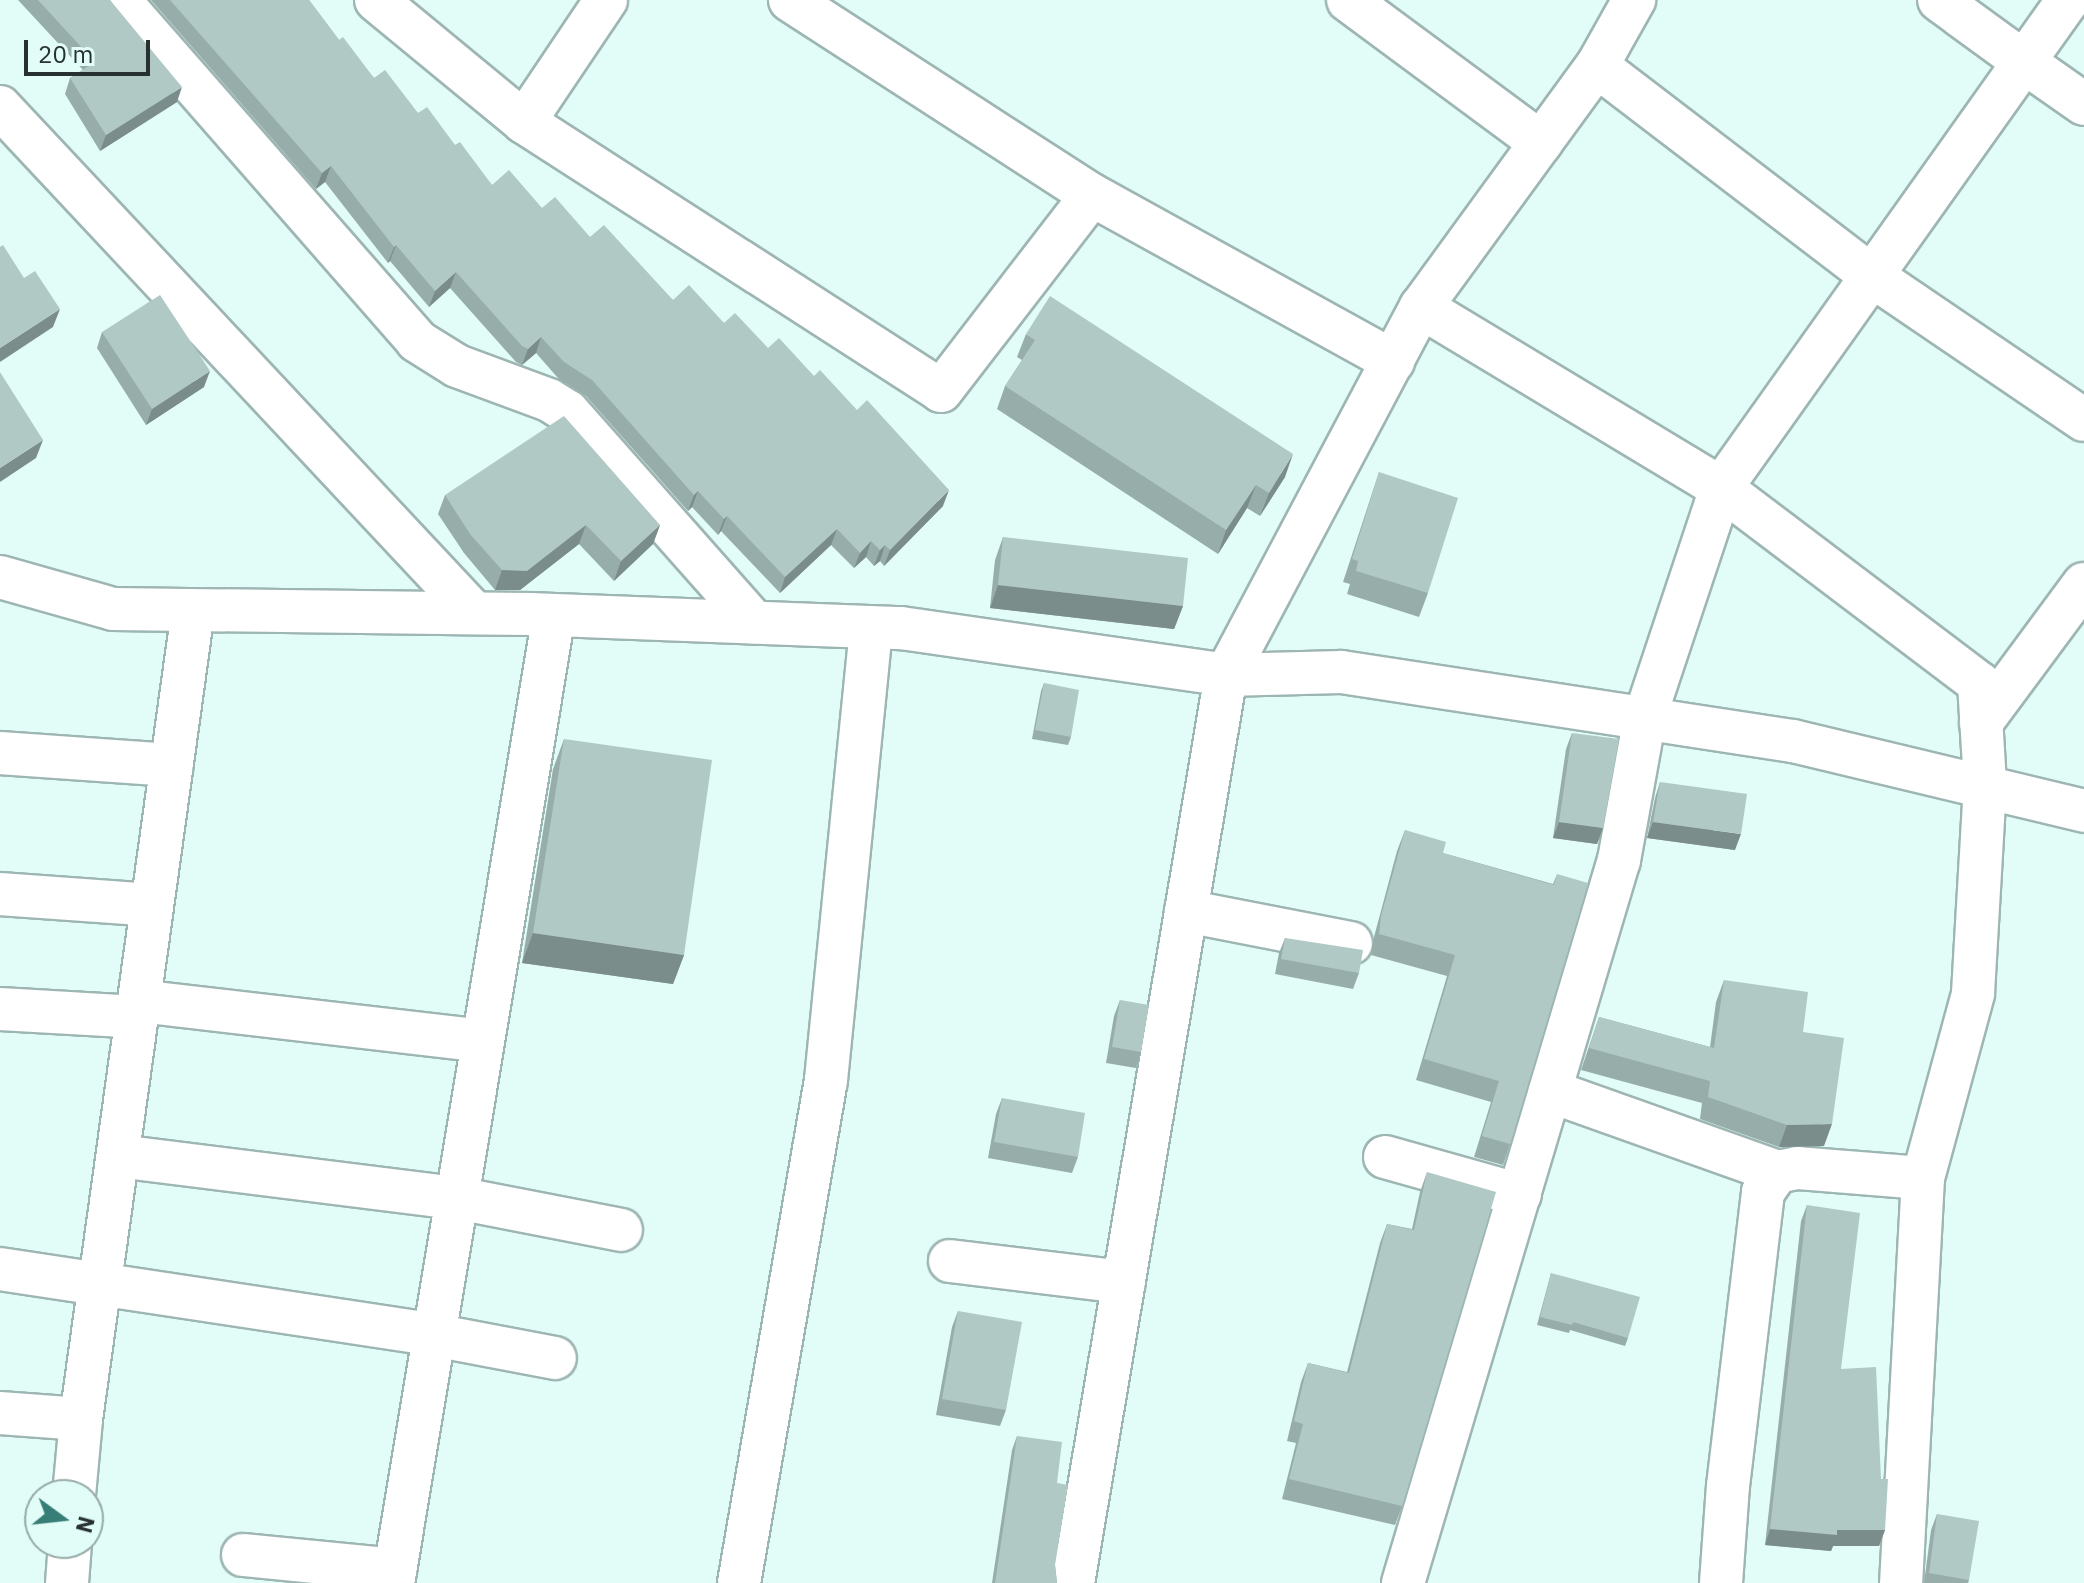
<!DOCTYPE html>
<style>
body{margin:0}
#map{position:relative;width:2084px;height:1583px;overflow:hidden;background:#e2fcf8;font-family:"IBM Plex Sans",sans-serif}
div>[style]{position:absolute}
[style*='--x']{left:calc(var(--x)*1px);top:calc(var(--y)*1px);width:calc(var(--w)*1px);rotate:calc(var(--a)*1deg)}
.roads{filter:drop-shadow(2px 0 #9eb6b3) drop-shadow(-2px 0 #9eb6b3) drop-shadow(0 2px #9eb6b3) drop-shadow(0 -2px #9eb6b3)}
.street>*{height:42px;margin:-21px;padding:0 21px;transform-origin:21px;border-radius:21px;background:#fff}
.wall>*{inset:0;background:#97ada9}
.shaded-wall>*{inset:0;background:#7b8d8a}
.building>*{inset:0;background:#b0c9c5}
span{translate:-50% -50%;white-space:nowrap;text-align:center;line-height:1.15;-webkit-text-stroke:6px #e2fcf8;paint-order:stroke}
.north{position:absolute;left:24px;top:1479px;width:80px;height:80px;box-sizing:border-box;background:#e2fcf8;border:2px solid #97aba8;border-radius:50%;rotate:105deg;font-size:22px;font-weight:700;line-height:32px;text-align:center;color:#273130}
.north::after{content:'';display:block;margin:auto;width:28px;height:36px;background:#377e76;clip-path:polygon(50% 0,100% 100%,50% 72%,0 100%)}
.scale{position:absolute;left:24px;top:40px;width:126px;height:36px;box-sizing:border-box;border:4px solid #273130;border-top:0;padding-left:10px;font-size:24px;line-height:28px;white-space:nowrap;color:#273130;-webkit-text-stroke:6px #e2fcf8;paint-order:stroke}
</style>
<div id="map">
<div class="roads">
<div class="street">
<i style="--x:119;--y:0;--w:453;--a:48.8"></i>
<i style="--x:417;--y:341;--w:47;--a:32"></i>
<i style="--x:457;--y:366;--w:98;--a:20.3"></i>
<i style="--x:549;--y:400;--w:22;--a:32"></i>
<i style="--x:568;--y:412;--w:281;--a:48.5"></i>
<i style="--x:376;--y:0;--w:192;--a:39.5"></i>
<i style="--x:524;--y:122;--w:496;--a:32.8"></i>
<i style="--x:941;--y:391;--w:247;--a:-52.4"></i>
<i style="--x:790;--y:0;--w:359;--a:32.9"></i>
<i style="--x:1092;--y:195;--w:344;--a:28.9"></i>
<i style="--x:1348;--y:0;--w:240;--a:36.5"></i>
<i style="--x:2068;--y:0;--w:76;--a:125.4"></i>
<i style="--x:2024;--y:62;--w:73;--a:35"></i>
<i style="--x:1597;--y:66;--w:346;--a:37.4"></i>
<i style="--x:1872;--y:276;--w:256;--a:34.2"></i>
<i style="--x:0;--y:107;--w:693;--a:46.87"></i>
<i style="--x:524;--y:122;--w:147;--a:-56.1"></i>
<i style="--x:1421;--y:307;--w:298;--a:-53.9"></i>
<i style="--x:1597;--y:66;--w:76;--a:-60.7"></i>
<i style="--x:0;--y:577;--w:117;--a:15.8"></i>
<i style="--x:113;--y:609;--w:418;--a:0.7"></i>
<i style="--x:531;--y:614;--w:370;--a:2.2"></i>
<i style="--x:901;--y:628;--w:328;--a:8.2"></i>
<i style="--x:1226;--y:675;--w:115;--a:-1.5"></i>
<i style="--x:1341;--y:672;--w:457;--a:8.7"></i>
<i style="--x:1793;--y:741;--w:299;--a:13.5"></i>
<i style="--x:1981;--y:723;--w:173;--a:-53.5"></i>
<i style="--x:0;--y:753;--w:172;--a:4"></i>
<i style="--x:0;--y:894;--w:152;--a:4.1"></i>
<i style="--x:1186;--y:911;--w:168;--a:11"></i>
<i style="--x:139;--y:1001;--w:346;--a:6.6"></i>
<i style="--x:0;--y:1009;--w:137;--a:3.3"></i>
<i style="--x:1550;--y:1091;--w:241;--a:19.6"></i>
<i style="--x:118;--y:1156;--w:342;--a:7.1"></i>
<i style="--x:457;--y:1198;--w:167;--a:11"></i>
<i style="--x:1385;--y:1157;--w:140;--a:15.7"></i>
<i style="--x:950;--y:1261;--w:175;--a:6.9"></i>
<i style="--x:0;--y:1269;--w:439;--a:8.6"></i>
<i style="--x:434;--y:1335;--w:123;--a:10.8"></i>
<i style="--x:0;--y:1413;--w:81;--a:4.2"></i>
<i style="--x:74;--y:1495;--w:76;--a:-84.7"></i>
<i style="--x:81;--y:1419;--w:816;--a:-82.11"></i>
<i style="--x:243;--y:1555;--w:153;--a:5.6"></i>
<i style="--x:67;--y:1583;--w:40;--a:-85.7"></i>
<i style="--x:393;--y:1583;--w:981;--a:-80.56"></i>
<i style="--x:739;--y:1583;--w:510;--a:-80.19"></i>
<i style="--x:826;--y:1080;--w:455;--a:-84.3"></i>
<i style="--x:1073;--y:1583;--w:921;--a:-80.44"></i>
<i style="--x:1226;--y:675;--w:416;--a:-62.1"></i>
<i style="--x:1421;--y:307;--w:350;--a:31.1"></i>
<i style="--x:1721;--y:488;--w:323;--a:37.1"></i>
<i style="--x:1979;--y:683;--w:102;--a:86.6"></i>
<i style="--x:1985;--y:785;--w:209;--a:93.3"></i>
<i style="--x:1973;--y:994;--w:191;--a:105.2"></i>
<i style="--x:1923;--y:1178;--w:406;--a:93.1"></i>
<i style="--x:1403;--y:1583;--w:755;--a:-73.37"></i>
<i style="--x:1619;--y:860;--w:145;--a:-79.7"></i>
<i style="--x:1645;--y:717;--w:241;--a:-71.6"></i>
<i style="--x:1721;--y:488;--w:523;--a:-54.58"></i>
<i style="--x:2024;--y:62;--w:105;--a:-143.9"></i>
<i style="--x:1721;--y:1583;--w:97;--a:-85.9"></i>
<i style="--x:1728;--y:1486;--w:296;--a:-83.2"></i>
<i style="--x:1763;--y:1192;--w:24;--a:-55"></i>
<i style="--x:1777;--y:1172;--w:21;--a:-11"></i>
<i style="--x:1798;--y:1168;--w:125;--a:4.6"></i>
</div>
</div>
<div class="wall">
<i style="clip-path:polygon(18px 0,110px 0,177px 102px,100px 151px,65px 94px,70px 78px,83px 70px)"></i>
<i style="clip-path:polygon(151px 0,309px 0,339px 40px,374px 78px,418px 113px,455px 145px,492px 185px,542px 208px,590px 237px,673px 300px,724px 323px,814px 376px,943px 506px,884px 566px,880px 561px,874px 566px,866px 557px,854px 568px,831px 545px,780px 593px,721px 531px,718px 535px,692px 507px,688px 511px,586px 396px,558px 378px,536px 353px,522px 365px,516px 362px,450px 288px,429px 307px,390px 261px,388px 263px,325px 182px,316px 189px)"></i>
<i style="clip-path:polygon(102px 332px,204px 387px,146px 425px,97px 348px)"></i>
<i style="clip-path:polygon(1026px 334px,1285px 477px,1260px 516px,1247px 508px,1218px 554px,997px 409px,1005px 386px,1022px 360px,1017px 357px)"></i>
<i style="clip-path:polygon(1379px 472px,1428px 593px,1419px 617px,1347px 594px,1350px 584px,1343px 582px)"></i>
<i style="clip-path:polygon(445px 495px,660px 525px,653px 544px,614px 581px,579px 544px,520px 590px,495px 590px,464px 553px,438px 514px)"></i>
<i style="clip-path:polygon(1003px 537px,1183px 606px,1174px 629px,990px 608px,995px 560px)"></i>
<i style="clip-path:polygon(1044px 683px,1071px 737px,1068px 745px,1032px 739px,1041px 691px)"></i>
<i style="clip-path:polygon(1572px 733px,1603px 828px,1597px 844px,1553px 838px,1566px 749px)"></i>
<i style="clip-path:polygon(564px 739px,684px 955px,673px 984px,522px 963px,553px 769px)"></i>
<i style="clip-path:polygon(1660px 782px,1735px 850px,1647px 838px,1655px 798px)"></i>
<i style="clip-path:polygon(1405px 830px,1443px 853px,1553px 884px,1557px 874px,1510px 1144px,1503px 1165px,1474px 1157px,1491px 1102px,1416px 1080px,1447px 976px,1371px 955px,1374px 937px,1397px 851px)"></i>
<i style="clip-path:polygon(1285px 938px,1359px 973px,1353px 989px,1275px 974px,1279px 953px)"></i>
<i style="clip-path:polygon(1724px 980px,1803px 1032px,1824px 1146px,1779px 1147px,1700px 1119px,1702px 1103px,1581px 1070px,1599px 1017px,1710px 1047px,1716px 1002px)"></i>
<i style="clip-path:polygon(1120px 1000px,1141px 1052px,1136px 1068px,1106px 1063px,1114px 1016px)"></i>
<i style="clip-path:polygon(1002px 1098px,1078px 1157px,1072px 1173px,988px 1158px,996px 1114px)"></i>
<i style="clip-path:polygon(1427px 1172px,1402px 1506px,1395px 1525px,1282px 1499px,1296px 1443px,1287px 1441px,1301px 1382px,1308px 1363px,1347px 1372px,1380px 1243px,1387px 1224px,1412px 1229px,1420px 1192px)"></i>
<i style="clip-path:polygon(1807px 1205px,1841px 1369px,1881px 1479px,1885px 1530px,1879px 1546px,1833px 1546px,1831px 1551px,1765px 1545px,1801px 1221px)"></i>
<i style="clip-path:polygon(1551px 1273px,1628px 1338px,1625px 1346px,1570px 1330px,1569px 1333px,1537px 1325px)"></i>
<i style="clip-path:polygon(958px 1311px,1006px 1410px,1000px 1426px,936px 1415px,952px 1327px)"></i>
<i style="clip-path:polygon(1017px 1436px,1057px 1483px,1055px 1565px,1057px 1583px,992px 1583px,1012px 1450px)"></i>
<i style="clip-path:polygon(1937px 1514px,1969px 1580px,1968px 1583px,1924px 1583px,1931px 1530px)"></i>
</div>
<div class="shaded-wall">
<i style="clip-path:polygon(182px 87px,177px 102px,100px 151px,106px 135px)"></i>
<i style="clip-path:polygon(331px 166px,325px 182px,316px 189px,322px 173px)"></i>
<i style="clip-path:polygon(396px 245px,390px 261px,388px 263px,394px 247px)"></i>
<i style="clip-path:polygon(456px 272px,450px 288px,429px 307px,435px 291px)"></i>
<i style="clip-path:polygon(60px 309px,53px 327px,0 362px,0 348px)"></i>
<i style="clip-path:polygon(541px 337px,536px 353px,522px 365px,528px 349px)"></i>
<i style="clip-path:polygon(210px 371px,204px 387px,146px 425px,152px 409px)"></i>
<i style="clip-path:polygon(43px 440px,36px 458px,0 482px,0 468px)"></i>
<i style="clip-path:polygon(1293px 454px,1285px 477px,1260px 516px,1269px 493px)"></i>
<i style="clip-path:polygon(1256px 485px,1247px 508px,1218px 554px,1226px 530px)"></i>
<i style="clip-path:polygon(949px 490px,943px 506px,884px 566px,890px 550px)"></i>
<i style="clip-path:polygon(698px 491px,692px 507px,688px 511px,694px 495px)"></i>
<i style="clip-path:polygon(727px 516px,721px 531px,718px 535px,724px 519px)"></i>
<i style="clip-path:polygon(586px 525px,579px 544px,520px 590px,495px 590px,502px 570px)"></i>
<i style="clip-path:polygon(660px 525px,653px 544px,614px 581px,621px 561px)"></i>
<i style="clip-path:polygon(837px 529px,831px 545px,780px 593px,785px 577px)"></i>
<i style="clip-path:polygon(871px 541px,866px 557px,854px 568px,860px 553px)"></i>
<i style="clip-path:polygon(885px 545px,880px 561px,874px 566px,880px 550px)"></i>
<i style="clip-path:polygon(998px 585px,1183px 606px,1174px 629px,990px 608px)"></i>
<i style="clip-path:polygon(1559px 822px,1603px 828px,1597px 844px,1553px 838px)"></i>
<i style="clip-path:polygon(1653px 822px,1741px 834px,1735px 850px,1647px 838px)"></i>
<i style="clip-path:polygon(533px 933px,684px 955px,673px 984px,522px 963px)"></i>
<i style="clip-path:polygon(1832px 1124px,1824px 1146px,1779px 1147px,1787px 1125px)"></i>
<i style="clip-path:polygon(1770px 1529px,1837px 1530px,1885px 1530px,1879px 1546px,1833px 1546px,1831px 1551px,1765px 1545px)"></i>
</div>
<div class="building">
<i style="clip-path:polygon(38px 0,110px 0,182px 87px,106px 135px,70px 78px,95px 62px)"></i>
<i style="clip-path:polygon(170px 0,309px 0,339px 40px,343px 37px,374px 78px,385px 70px,418px 113px,427px 107px,455px 145px,460px 142px,492px 185px,509px 170px,542px 208px,555px 197px,590px 237px,604px 225px,673px 300px,689px 285px,724px 323px,735px 313px,768px 348px,779px 338px,814px 376px,820px 370px,857px 410px,867px 400px,949px 490px,890px 550px,885px 545px,880px 550px,871px 541px,860px 553px,837px 529px,785px 577px,727px 516px,724px 519px,698px 491px,694px 495px,592px 380px,564px 362px,541px 337px,528px 349px,522px 346px,456px 272px,435px 291px,396px 245px,394px 247px,331px 166px,322px 173px)"></i>
<i style="clip-path:polygon(3px 245px,24px 278px,35px 271px,60px 309px,0 348px,0 247px)"></i>
<i style="clip-path:polygon(160px 295px,210px 371px,152px 409px,102px 332px)"></i>
<i style="clip-path:polygon(1050px 296px,1293px 454px,1269px 493px,1256px 485px,1226px 530px,1005px 386px,1035px 340px,1026px 334px)"></i>
<i style="clip-path:polygon(0 372px,43px 440px,0 468px)"></i>
<i style="clip-path:polygon(564px 416px,660px 525px,621px 561px,586px 525px,527px 571px,502px 570px,470px 534px,445px 495px)"></i>
<i style="clip-path:polygon(1379px 472px,1458px 498px,1428px 593px,1356px 571px,1358px 561px,1352px 559px)"></i>
<i style="clip-path:polygon(1003px 537px,1188px 558px,1183px 606px,998px 585px)"></i>
<i style="clip-path:polygon(1044px 683px,1079px 690px,1071px 737px,1035px 730px)"></i>
<i style="clip-path:polygon(1572px 733px,1619px 739px,1603px 828px,1559px 822px)"></i>
<i style="clip-path:polygon(564px 739px,712px 760px,684px 955px,533px 933px)"></i>
<i style="clip-path:polygon(1660px 782px,1747px 794px,1741px 834px,1653px 822px)"></i>
<i style="clip-path:polygon(1405px 830px,1446px 842px,1443px 853px,1554px 885px,1557px 874px,1588px 883px,1510px 1144px,1482px 1136px,1499px 1081px,1424px 1059px,1455px 955px,1379px 934px,1381px 916px)"></i>
<i style="clip-path:polygon(1285px 938px,1363px 950px,1359px 973px,1281px 959px)"></i>
<i style="clip-path:polygon(1724px 980px,1808px 992px,1803px 1032px,1844px 1038px,1832px 1124px,1787px 1125px,1708px 1097px,1710px 1081px,1589px 1048px,1599px 1017px,1714px 1048px)"></i>
<i style="clip-path:polygon(1120px 1000px,1149px 1005px,1141px 1052px,1112px 1047px)"></i>
<i style="clip-path:polygon(1002px 1098px,1085px 1113px,1078px 1157px,994px 1142px)"></i>
<i style="clip-path:polygon(1427px 1172px,1496px 1192px,1402px 1506px,1289px 1479px,1303px 1424px,1294px 1421px,1308px 1363px,1349px 1373px,1387px 1224px,1414px 1230px)"></i>
<i style="clip-path:polygon(1807px 1205px,1860px 1213px,1841px 1369px,1876px 1367px,1881px 1479px,1888px 1479px,1885px 1530px,1837px 1530px,1837px 1535px,1770px 1529px)"></i>
<i style="clip-path:polygon(1551px 1273px,1640px 1297px,1628px 1338px,1573px 1322px,1572px 1325px,1540px 1317px)"></i>
<i style="clip-path:polygon(958px 1311px,1022px 1322px,1006px 1410px,942px 1399px)"></i>
<i style="clip-path:polygon(1017px 1436px,1062px 1442px,1057px 1483px,1068px 1485px,1055px 1565px,1057px 1583px,995px 1583px)"></i>
<i style="clip-path:polygon(1937px 1514px,1979px 1521px,1969px 1580px,1929px 1573px)"></i>
</div>
<div class="north">N</div>
<div class="scale">20 m</div>
</div>
